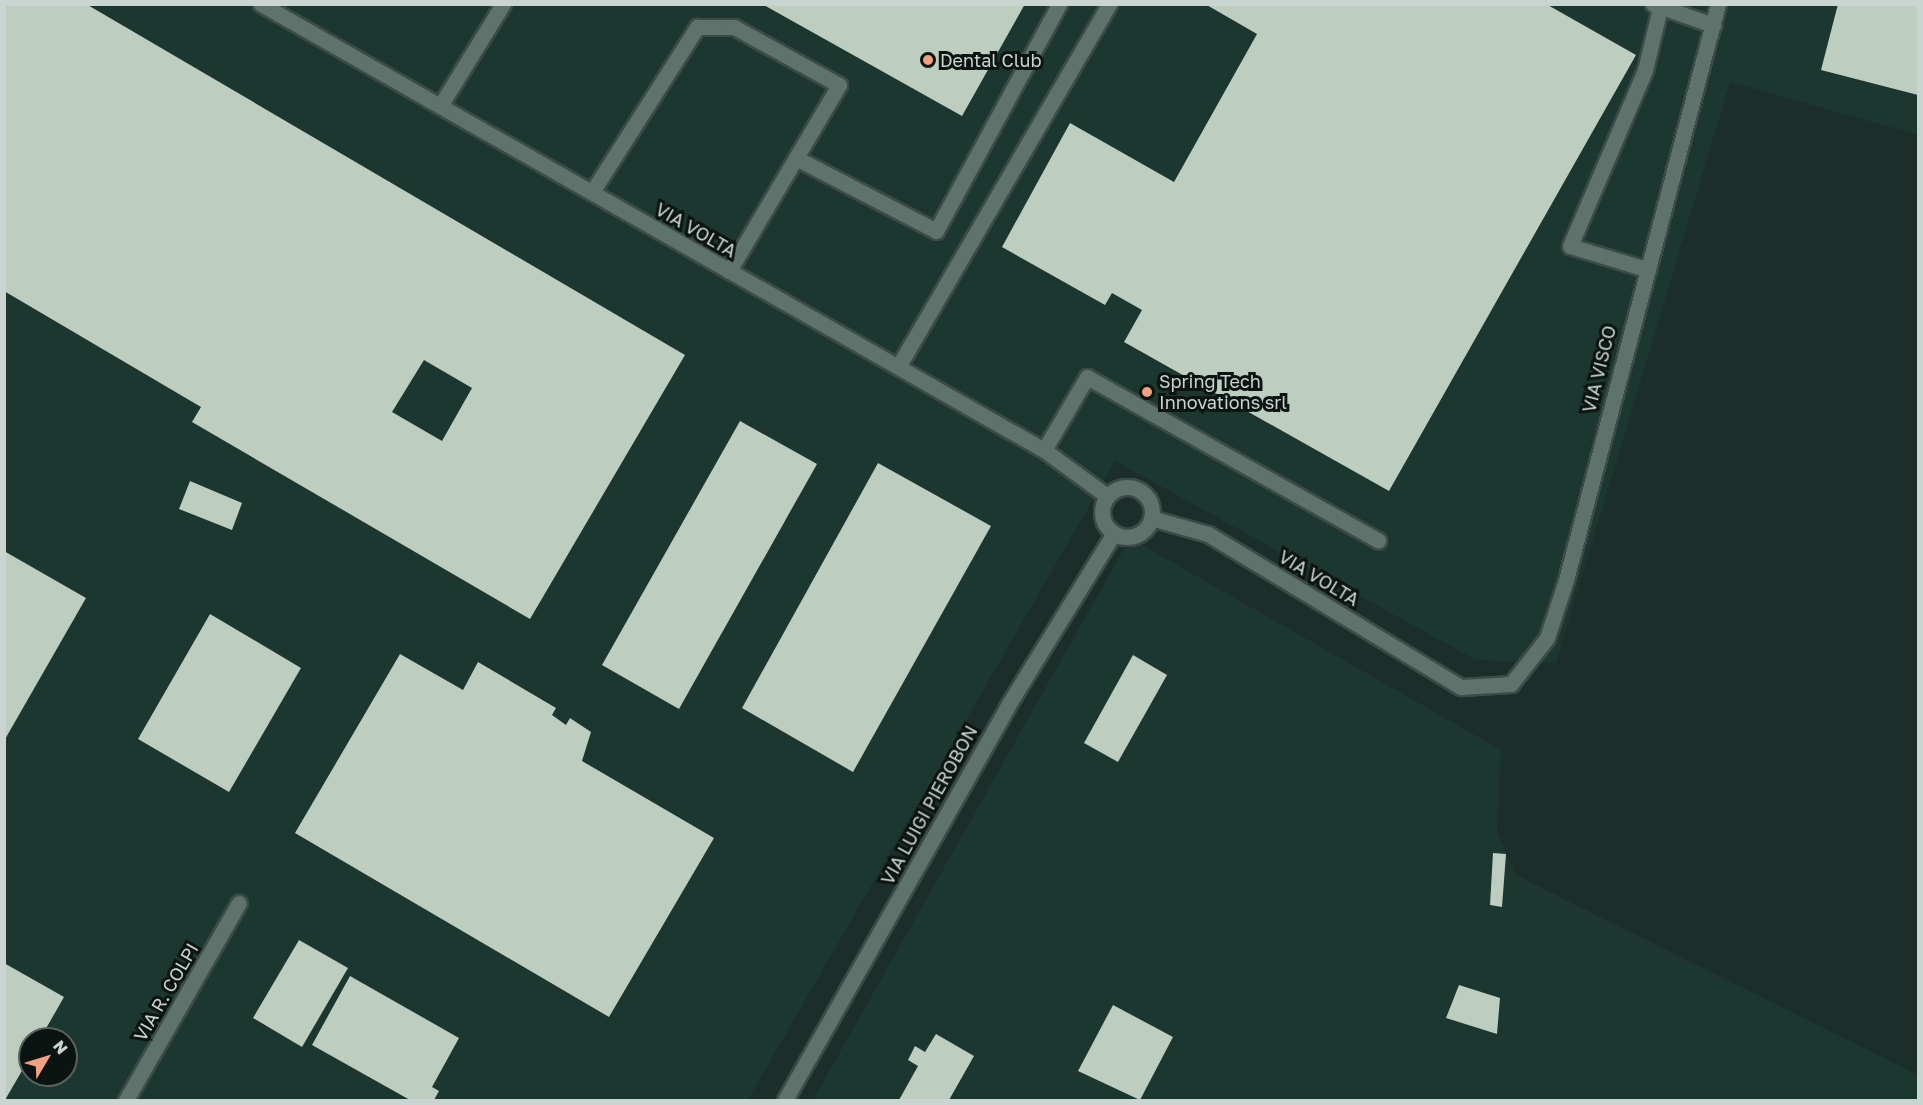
<!DOCTYPE html>
<style>
body{margin:0}
#map{position:relative;width:1923px;height:1105px;overflow:hidden;background:#1c2e29;font-family:"Golos Text",sans-serif}
div>[style]{position:absolute}
[style*='--x']{left:calc(var(--x)*1px);top:calc(var(--y)*1px);width:calc(var(--w)*1px);rotate:calc(var(--a)*1deg)}
.built>*{inset:0;background:#1b3730}
.building>*{inset:0;background:#bdcdbf}
.roads{filter:drop-shadow(2px 0 #3c4b47) drop-shadow(-2px 0 #3c4b47) drop-shadow(0 2px #3c4b47) drop-shadow(0 -2px #3c4b47)}
.minor>*{height:15px;margin:-7.5px;padding:0 7.5px;transform-origin:7.5px;border-radius:7.5px;background:#5e736c}
.minor>.ring{margin:-7.5px;padding:0;box-sizing:content-box;background:none;border:15px solid #5e736c;border-radius:50%}
.dots>*{width:16px;height:16px;translate:-50% -50%;box-sizing:border-box;border:3px solid #0c1412;border-radius:50%}
span{translate:-50% -50%;white-space:nowrap;text-align:center;line-height:1.15;-webkit-text-stroke:6px #0c1412;paint-order:stroke}
.poi-label{font-size:18px;color:#cad5d1}
.left{translate:0 -50%;text-align:left}
.street-label{font-size:18px;color:#cad5d1}
.frame{position:absolute;inset:0;border:6px solid #cad5d1;pointer-events:none}
.north{position:absolute;left:18px;top:1027px;width:60px;height:60px;box-sizing:border-box;background:#0c1412;border:2px solid #58615e;border-radius:50%;rotate:52deg;font-size:16px;font-weight:700;line-height:24px;text-align:center;color:#cad5d1}
.north::after{content:'';display:block;margin:auto;width:21px;height:27px;background:#f2a17e;clip-path:polygon(50% 0,100% 100%,50% 72%,0 100%)}
</style>
<div id="map">
<div class="built">
<i style="clip-path:polygon(evenodd,5px 5px,1918px 5px,1918px 135px,1730px 82px,1556px 663px,1476px 660px,1115px 461px,748px 1100px,5px 1100px,5px 5px,30px 1039px,66px 1039px,66px 1075px,30px 1075px,30px 1039px)"></i>
<i style="clip-path:polygon(1130px 538px,1501px 750px,1497px 832px,1516px 875px,1918px 1075px,1918px 1100px,813px 1100px)"></i>
</div>
<div class="building">
<i style="clip-path:polygon(evenodd,4px 4px,86px 4px,685px 355px,530px 619px,192px 422px,201px 407px,4px 291px,4px 4px,424px 360px,472px 388px,442px 441px,392px 412px,424px 360px)"></i>
<i style="clip-path:polygon(762px 4px,1025px 4px,962px 116px)"></i>
<i style="clip-path:polygon(1205px 4px,1546px 4px,1636px 55px,1389px 491px,1124px 342px,1142px 310px,1112px 293px,1105px 305px,1002px 247px,1070px 123px,1174px 182px,1257px 34px)"></i>
<i style="clip-path:polygon(1838px 4px,1918px 4px,1918px 95px,1821px 70px)"></i>
<i style="clip-path:polygon(740px 421px,817px 464px,679px 709px,602px 665px)"></i>
<i style="clip-path:polygon(878px 463px,991px 526px,853px 772px,742px 708px)"></i>
<i style="clip-path:polygon(190px 481px,242px 503px,232px 530px,179px 509px)"></i>
<i style="clip-path:polygon(4px 551px,86px 598px,4px 741px)"></i>
<i style="clip-path:polygon(210px 614px,301px 668px,229px 792px,138px 739px)"></i>
<i style="clip-path:polygon(400px 654px,463px 690px,478px 662px,556px 708px,552px 715px,566px 725px,570px 718px,591px 732px,582px 761px,714px 838px,609px 1017px,295px 833px)"></i>
<i style="clip-path:polygon(1133px 655px,1167px 675px,1118px 762px,1084px 743px)"></i>
<i style="clip-path:polygon(1493px 853px,1506px 854px,1502px 907px,1490px 905px)"></i>
<i style="clip-path:polygon(299px 940px,348px 968px,302px 1047px,253px 1018px)"></i>
<i style="clip-path:polygon(4px 963px,64px 997px,40px 1039px,30px 1039px,30px 1057px,5px 1100px)"></i>
<i style="clip-path:polygon(350px 976px,459px 1038px,432px 1087px,439px 1091px,434px 1100px,410px 1100px,312px 1045px)"></i>
<i style="clip-path:polygon(1459px 985px,1500px 998px,1497px 1034px,1446px 1018px)"></i>
<i style="clip-path:polygon(1113px 1005px,1173px 1037px,1140px 1100px,1078px 1071px)"></i>
<i style="clip-path:polygon(936px 1034px,974px 1056px,949px 1100px,899px 1100px,918px 1066px,908px 1060px,915px 1046px,925px 1052px)"></i>
</div>
<div class="roads">
<div class="minor">
<i style="--x:261;--y:4;--w:901;--a:29.67"></i>
<i style="--x:1044;--y:450;--w:78;--a:36.1"></i>
<i style="--x:1653;--y:4;--w:64;--a:19.3"></i>
<i style="--x:440;--y:106;--w:120;--a:-58.3"></i>
<i style="--x:796;--y:158;--w:158;--a:27.5"></i>
<i style="--x:936;--y:231;--w:258;--a:-61.5"></i>
<i style="--x:592;--y:192;--w:196;--a:-57.5"></i>
<i style="--x:697;--y:27;--w:37;--a:0"></i>
<i style="--x:734;--y:27;--w:120;--a:28.9"></i>
<i style="--x:839;--y:85;--w:216;--a:120.6"></i>
<i style="--x:1646;--y:269;--w:79;--a:-163.2"></i>
<i style="--x:1570;--y:246;--w:191;--a:-66.9"></i>
<i style="--x:1645;--y:70;--w:64;--a:-76.4"></i>
<i style="--x:898;--y:367;--w:420;--a:-59.8"></i>
<i style="--x:1044;--y:450;--w:85;--a:-59.5"></i>
<i style="--x:1087;--y:377;--w:334;--a:29.3"></i>
<i class="ring" style="left:1102px;top:487px;width:35px;height:35px"></i>
<i style="--x:1151;--y:518;--w:59;--a:15.7"></i>
<i style="--x:1208;--y:534;--w:296;--a:31.2"></i>
<i style="--x:1461;--y:687;--w:50;--a:-3.4"></i>
<i style="--x:1511;--y:684;--w:58;--a:-52"></i>
<i style="--x:1547;--y:638;--w:61;--a:-71.9"></i>
<i style="--x:1566;--y:580;--w:596;--a:-75.22"></i>
<i style="--x:126;--y:1100;--w:227;--a:-60.2"></i>
<i style="--x:785;--y:1100;--w:451;--a:-60.5"></i>
<i style="--x:1007;--y:707;--w:204;--a:-58.4"></i>
</div>
</div>
<div class="dots">
<i style="left:928px;top:60px;background:#f2a17e"></i>
<i style="left:1147px;top:392px;background:#f2a17e"></i>
</div>
<div class="poi-label">
<span class="left" style="left:940px;top:60px">Dental Club</span>
<span class="left" style="left:1159px;top:392px">Spring Tech<br>Innovations srl</span>
</div>
<div class="street-label">
<span style="left:696px;top:230px;rotate:30deg">VIA VOLTA</span>
<span style="left:1599px;top:369px;rotate:-76deg">VIA VISCO</span>
<span style="left:1319px;top:578px;rotate:31deg">VIA VOLTA</span>
<span style="left:929px;top:805px;rotate:-61deg">VIA LUIGI PIEROBON</span>
<span style="left:166px;top:992px;rotate:-60deg">VIA R. COLPI</span>
</div>
<div class="frame"></div>
<div class="north">N</div>
</div>
